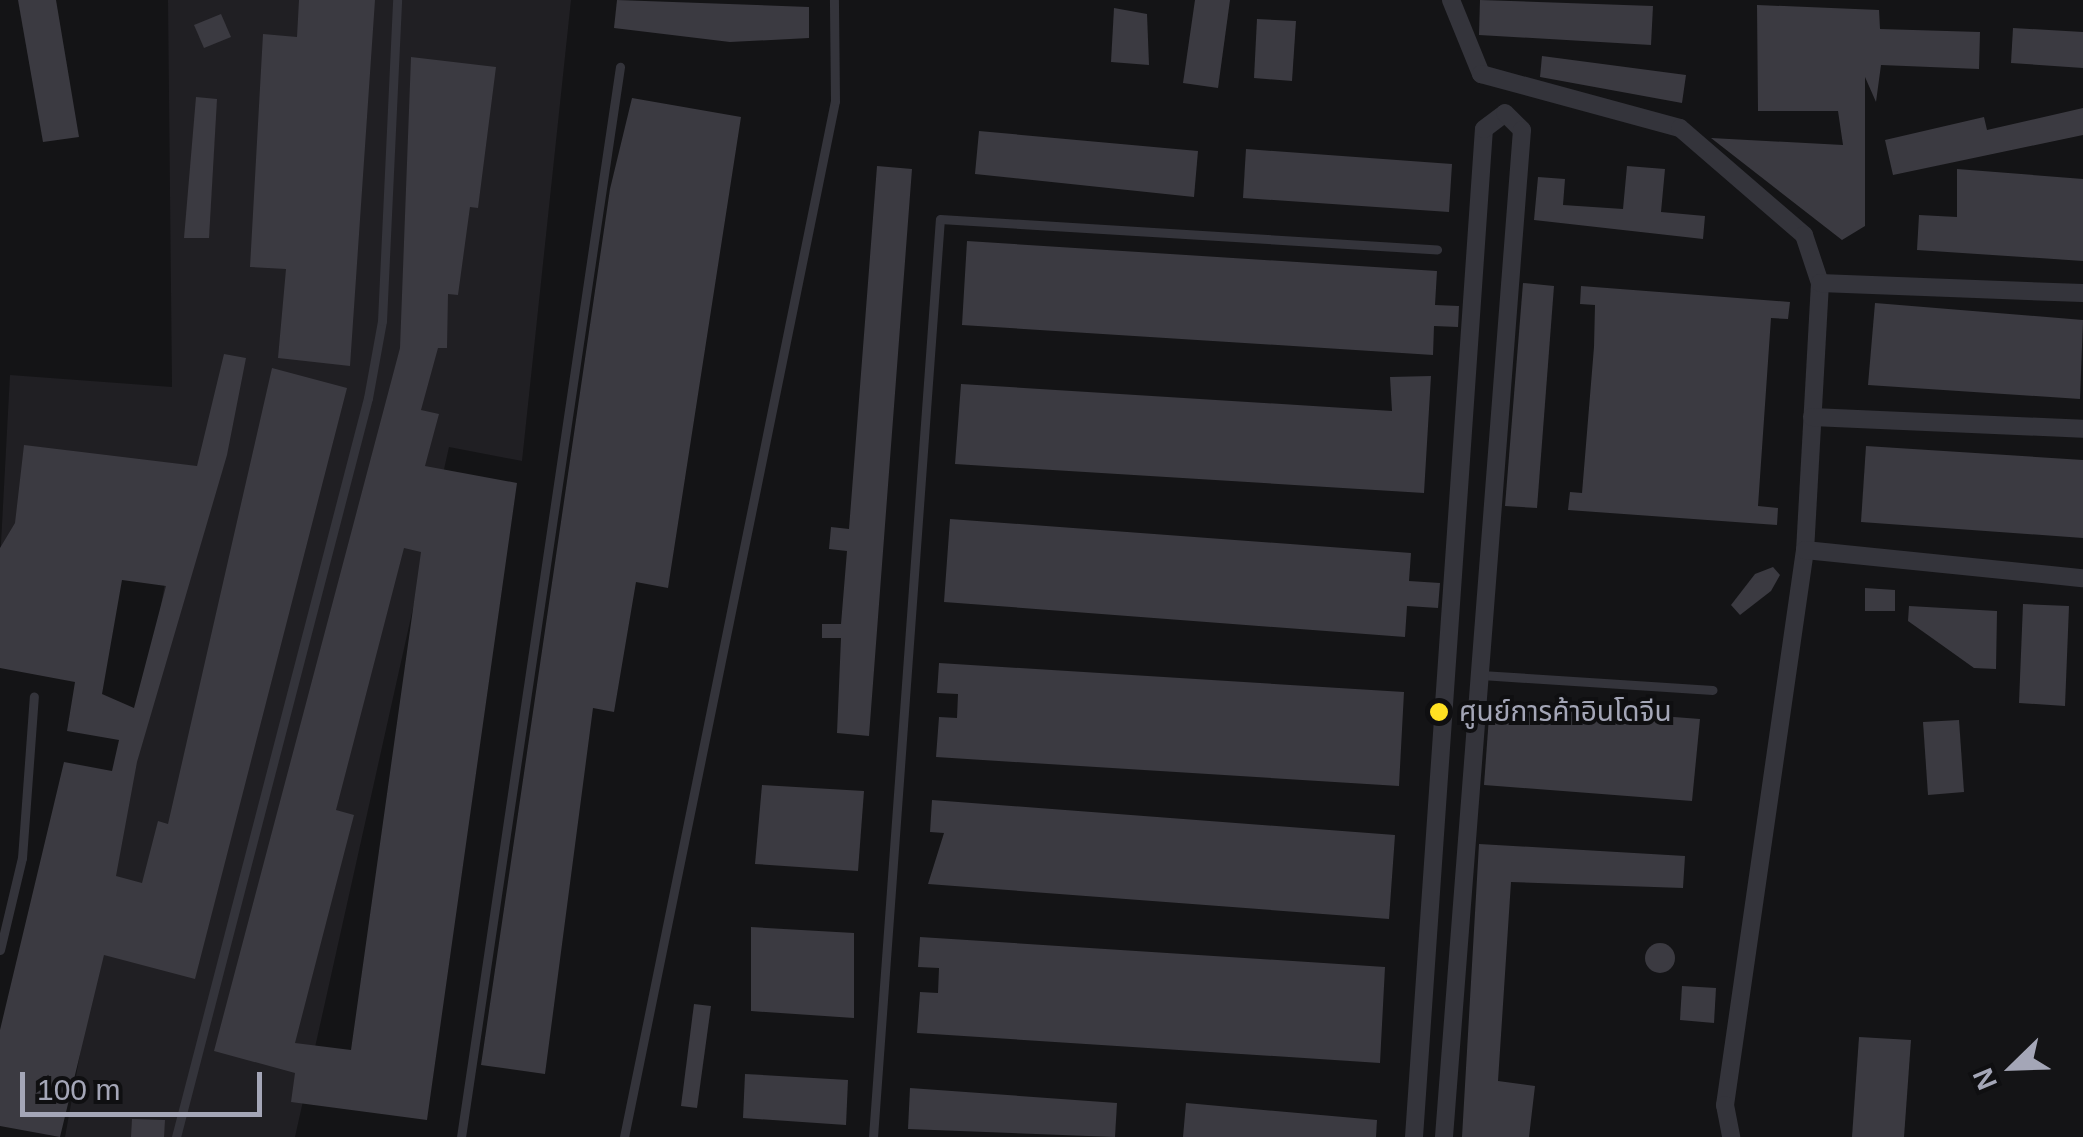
<!DOCTYPE html>
<meta charset="utf-8">
<style>
body{margin:0}
#map{position:relative;width:2083px;height:1137px;overflow:hidden;background:#141416;font-family:Helvetica,"Noto Sans Thai",sans-serif}
div>[style]{position:absolute}
[style*='--x']{left:calc(var(--x)*1px);top:calc(var(--y)*1px);width:calc(var(--w)*1px);rotate:calc(var(--a)*1deg)}
.built>*{inset:0;background:#201f23}
.building>*{inset:0;background:#3b3a41}
.round{border-radius:50%}
.lane>*{height:9px;margin:-4.5px;padding:0 4.5px;transform-origin:4.5px;border-radius:4.5px;background:#34343b}
.street>*{height:18px;margin:-9px;padding:0 9px;transform-origin:9px;border-radius:9px;background:#34343b}
.dots>*{width:28px;height:28px;translate:-50% -50%;box-sizing:border-box;border:5px solid #0f0f11;border-radius:50%}
span{translate:-50% -50%;white-space:nowrap;text-align:center;line-height:1.15;-webkit-text-stroke:8px #0f0f11;paint-order:stroke}
.poi-label{font-size:28px;color:#a4a6b7}
.left{translate:0 -50%;text-align:left}
.north{position:absolute;left:1963px;top:1017px;width:100px;height:100px;-webkit-text-stroke:8px #0f0f11;paint-order:stroke;rotate:247deg;font-size:28px;font-weight:700;line-height:40px;text-align:center;color:#a4a6b7}
.north::after{content:'';display:block;margin:auto;width:35px;height:45px;background:#a4a6b7;clip-path:polygon(50% 0,100% 100%,50% 72%,0 100%)}
.scale{position:absolute;left:20px;top:1072px;width:242px;height:45px;box-sizing:border-box;border:5px solid #a4a6b7;border-top:0;padding-left:12px;font-size:30px;line-height:35px;white-space:nowrap;color:#a4a6b7;-webkit-text-stroke:8px #0f0f11;paint-order:stroke}
</style>
<div id="map">
<div class="built">
<i style="clip-path:polygon(168px 0,571px 0,522px 461px,449px 447px,295px 1137px,65px 1137px,165px 583px,0 562px,10px 375px,172px 387px)"></i>
</div>
<div class="building">
<i style="clip-path:polygon(18px 0,56px 0,79px 137px,43px 142px)"></i>
<i style="clip-path:polygon(299px 0,375px 0,350px 366px,278px 358px,286px 269px,250px 267px,263px 34px,297px 37px)"></i>
<i style="clip-path:polygon(617px 0,809px 7px,809px 38px,730px 42px,614px 28px)"></i>
<i style="clip-path:polygon(1195px 0,1230px 0,1218px 88px,1183px 83px)"></i>
<i style="clip-path:polygon(1480px 0,1653px 6px,1651px 45px,1479px 35px)"></i>
<i style="clip-path:polygon(1757px 5px,1879px 10px,1880px 29px,1980px 32px,1979px 69px,1881px 65px,1876px 102px,1865px 77px,1865px 226px,1842px 240px,1711px 138px,1843px 145px,1838px 111px,1758px 111px)"></i>
<i style="clip-path:polygon(1114px 8px,1147px 14px,1149px 65px,1111px 62px)"></i>
<i style="clip-path:polygon(221px 14px,231px 37px,204px 48px,194px 25px)"></i>
<i style="clip-path:polygon(1257px 19px,1296px 21px,1292px 81px,1254px 78px)"></i>
<i style="clip-path:polygon(2013px 28px,2083px 32px,2083px 68px,2011px 63px)"></i>
<i style="clip-path:polygon(1542px 56px,1686px 75px,1682px 103px,1540px 77px)"></i>
<i style="clip-path:polygon(evenodd,411px 57px,496px 67px,478px 208px,470px 207px,458px 295px,448px 294px,447px 348px,438px 348px,421px 410px,439px 414px,425px 466px,517px 483px,427px 1120px,291px 1102px,295px 1073px,214px 1051px,400px 348px,411px 57px,404px 548px,421px 552px,351px 1050px,295px 1043px,354px 815px,336px 810px,404px 548px)"></i>
<i style="clip-path:polygon(196px 97px,217px 99px,209px 238px,184px 238px)"></i>
<i style="clip-path:polygon(632px 98px,741px 117px,668px 588px,636px 582px,614px 712px,593px 708px,545px 1074px,481px 1065px,610px 189px)"></i>
<i style="clip-path:polygon(2083px 108px,2083px 135px,1893px 175px,1885px 140px,1984px 117px,1987px 130px)"></i>
<i style="clip-path:polygon(979px 131px,1198px 151px,1194px 197px,975px 174px)"></i>
<i style="clip-path:polygon(1246px 149px,1452px 164px,1449px 212px,1243px 198px)"></i>
<i style="clip-path:polygon(877px 166px,912px 169px,869px 736px,837px 733px,841px 638px,822px 638px,822px 624px,841px 624px,847px 551px,829px 549px,831px 527px,849px 529px)"></i>
<i style="clip-path:polygon(1627px 166px,1665px 169px,1661px 212px,1705px 216px,1703px 239px,1534px 220px,1538px 177px,1565px 179px,1563px 205px,1623px 209px)"></i>
<i style="clip-path:polygon(1957px 169px,2083px 179px,2083px 261px,1917px 250px,1919px 215px,1957px 217px)"></i>
<i style="clip-path:polygon(967px 241px,1437px 271px,1435px 305px,1459px 306px,1458px 327px,1434px 326px,1433px 355px,962px 325px)"></i>
<i style="clip-path:polygon(1523px 283px,1554px 286px,1537px 508px,1505px 506px)"></i>
<i style="clip-path:polygon(1581px 286px,1790px 302px,1788px 319px,1771px 318px,1758px 506px,1778px 508px,1777px 525px,1568px 510px,1570px 492px,1582px 493px,1594px 347px,1595px 305px,1580px 304px)"></i>
<i style="clip-path:polygon(1875px 303px,2083px 320px,2080px 399px,1868px 385px)"></i>
<i style="clip-path:polygon(evenodd,224px 354px,246px 358px,227px 455px,137px 762px,116px 876px,142px 883px,158px 821px,168px 824px,272px 368px,347px 388px,195px 979px,104px 955px,60px 1137px,0 1126px,0 1030px,64px 762px,112px 771px,119px 740px,67px 731px,75px 682px,0 668px,0 548px,15px 523px,24px 445px,197px 466px,224px 354px,122px 580px,166px 586px,134px 708px,102px 694px,122px 580px)"></i>
<i style="clip-path:polygon(1431px 376px,1424px 493px,955px 464px,961px 384px,1392px 411px,1390px 377px)"></i>
<i style="clip-path:polygon(1866px 446px,2083px 460px,2083px 538px,1861px 522px)"></i>
<i style="clip-path:polygon(950px 519px,1411px 553px,1409px 581px,1440px 583px,1438px 608px,1407px 606px,1405px 637px,944px 602px)"></i>
<i style="clip-path:polygon(1773px 567px,1780px 575px,1771px 591px,1740px 615px,1731px 605px,1755px 574px)"></i>
<i style="clip-path:polygon(1865px 588px,1895px 590px,1895px 611px,1865px 611px)"></i>
<i style="clip-path:polygon(2023px 604px,2069px 606px,2065px 706px,2019px 703px)"></i>
<i style="clip-path:polygon(1909px 606px,1997px 611px,1996px 669px,1974px 668px,1946px 648px,1908px 621px)"></i>
<i style="clip-path:polygon(939px 663px,1404px 692px,1399px 786px,936px 757px,939px 717px,957px 718px,958px 694px,937px 693px)"></i>
<i style="clip-path:polygon(1490px 703px,1700px 719px,1692px 801px,1484px 785px)"></i>
<i style="clip-path:polygon(1959px 720px,1964px 792px,1928px 795px,1923px 722px)"></i>
<i style="clip-path:polygon(762px 785px,864px 791px,858px 871px,755px 864px)"></i>
<i style="clip-path:polygon(932px 800px,1395px 835px,1389px 919px,928px 884px,944px 833px,930px 832px)"></i>
<i style="clip-path:polygon(1479px 844px,1685px 856px,1683px 888px,1511px 882px,1498px 1081px,1535px 1086px,1529px 1137px,1462px 1137px)"></i>
<i style="clip-path:polygon(751px 927px,854px 933px,854px 1018px,751px 1011px)"></i>
<i style="clip-path:polygon(920px 937px,1385px 967px,1380px 1063px,917px 1033px,920px 992px,938px 993px,939px 968px,918px 967px)"></i>
<i class="round" style="left:1645px;top:943px;width:30px;height:30px"></i>
<i style="clip-path:polygon(1682px 986px,1716px 988px,1714px 1023px,1680px 1020px)"></i>
<i style="clip-path:polygon(694px 1004px,711px 1006px,697px 1108px,681px 1106px)"></i>
<i style="clip-path:polygon(1859px 1037px,1911px 1040px,1904px 1137px,1852px 1137px)"></i>
<i style="clip-path:polygon(745px 1074px,848px 1080px,846px 1125px,743px 1118px)"></i>
<i style="clip-path:polygon(910px 1088px,1117px 1103px,1115px 1137px,908px 1129px)"></i>
<i style="clip-path:polygon(1186px 1103px,1377px 1120px,1376px 1137px,1183px 1137px)"></i>
<i style="clip-path:polygon(132px 1119px,165px 1120px,164px 1137px,131px 1137px)"></i>
</div>
<div class="lane">
<i style="--x:1481;--y:675;--w:232;--a:3.7"></i>
<i style="--x:0;--y:950;--w:95;--a:-76.6"></i>
<i style="--x:22;--y:858;--w:162;--a:-85.8"></i>
<i style="--x:176;--y:1137;--w:764;--a:-75.44"></i>
<i style="--x:368;--y:398;--w:78;--a:-79.7"></i>
<i style="--x:382;--y:321;--w:321;--a:-87.3"></i>
<i style="--x:461;--y:1137;--w:1082;--a:-81.55"></i>
<i style="--x:624;--y:1137;--w:1057;--a:-78.49"></i>
<i style="--x:835;--y:101;--w:101;--a:-90.6"></i>
<i style="--x:873;--y:1137;--w:920;--a:-85.83"></i>
<i style="--x:940;--y:219;--w:498;--a:3.5"></i>
</div>
<div class="street">
<i style="--x:1451;--y:0;--w:80;--a:67.9"></i>
<i style="--x:1481;--y:74;--w:206;--a:15.2"></i>
<i style="--x:1680;--y:128;--w:164;--a:40.8"></i>
<i style="--x:1804;--y:235;--w:51;--a:71.6"></i>
<i style="--x:1820;--y:283;--w:267;--a:93.2"></i>
<i style="--x:1805;--y:550;--w:561;--a:98.2"></i>
<i style="--x:1725;--y:1105;--w:33;--a:79"></i>
<i style="--x:1820;--y:283;--w:263;--a:2.2"></i>
<i style="--x:1812;--y:417;--w:271;--a:2.5"></i>
<i style="--x:1805;--y:550;--w:279;--a:5.8"></i>
<i style="--x:1414;--y:1137;--w:1010;--a:-86.03"></i>
<i style="--x:1484;--y:129;--w:26;--a:-37"></i>
<i style="--x:1505;--y:113;--w:24;--a:45"></i>
<i style="--x:1522;--y:130;--w:1010;--a:94.43"></i>
</div>
<div class="dots">
<i style="left:1439px;top:712px;background:#ffe122"></i>
</div>
<div class="poi-label">
<span class="left" style="left:1459px;top:712px">ศูนย์การค้าอินโดจีน</span>
</div>
<div class="north">N</div>
<div class="scale">100 m</div>
</div>
